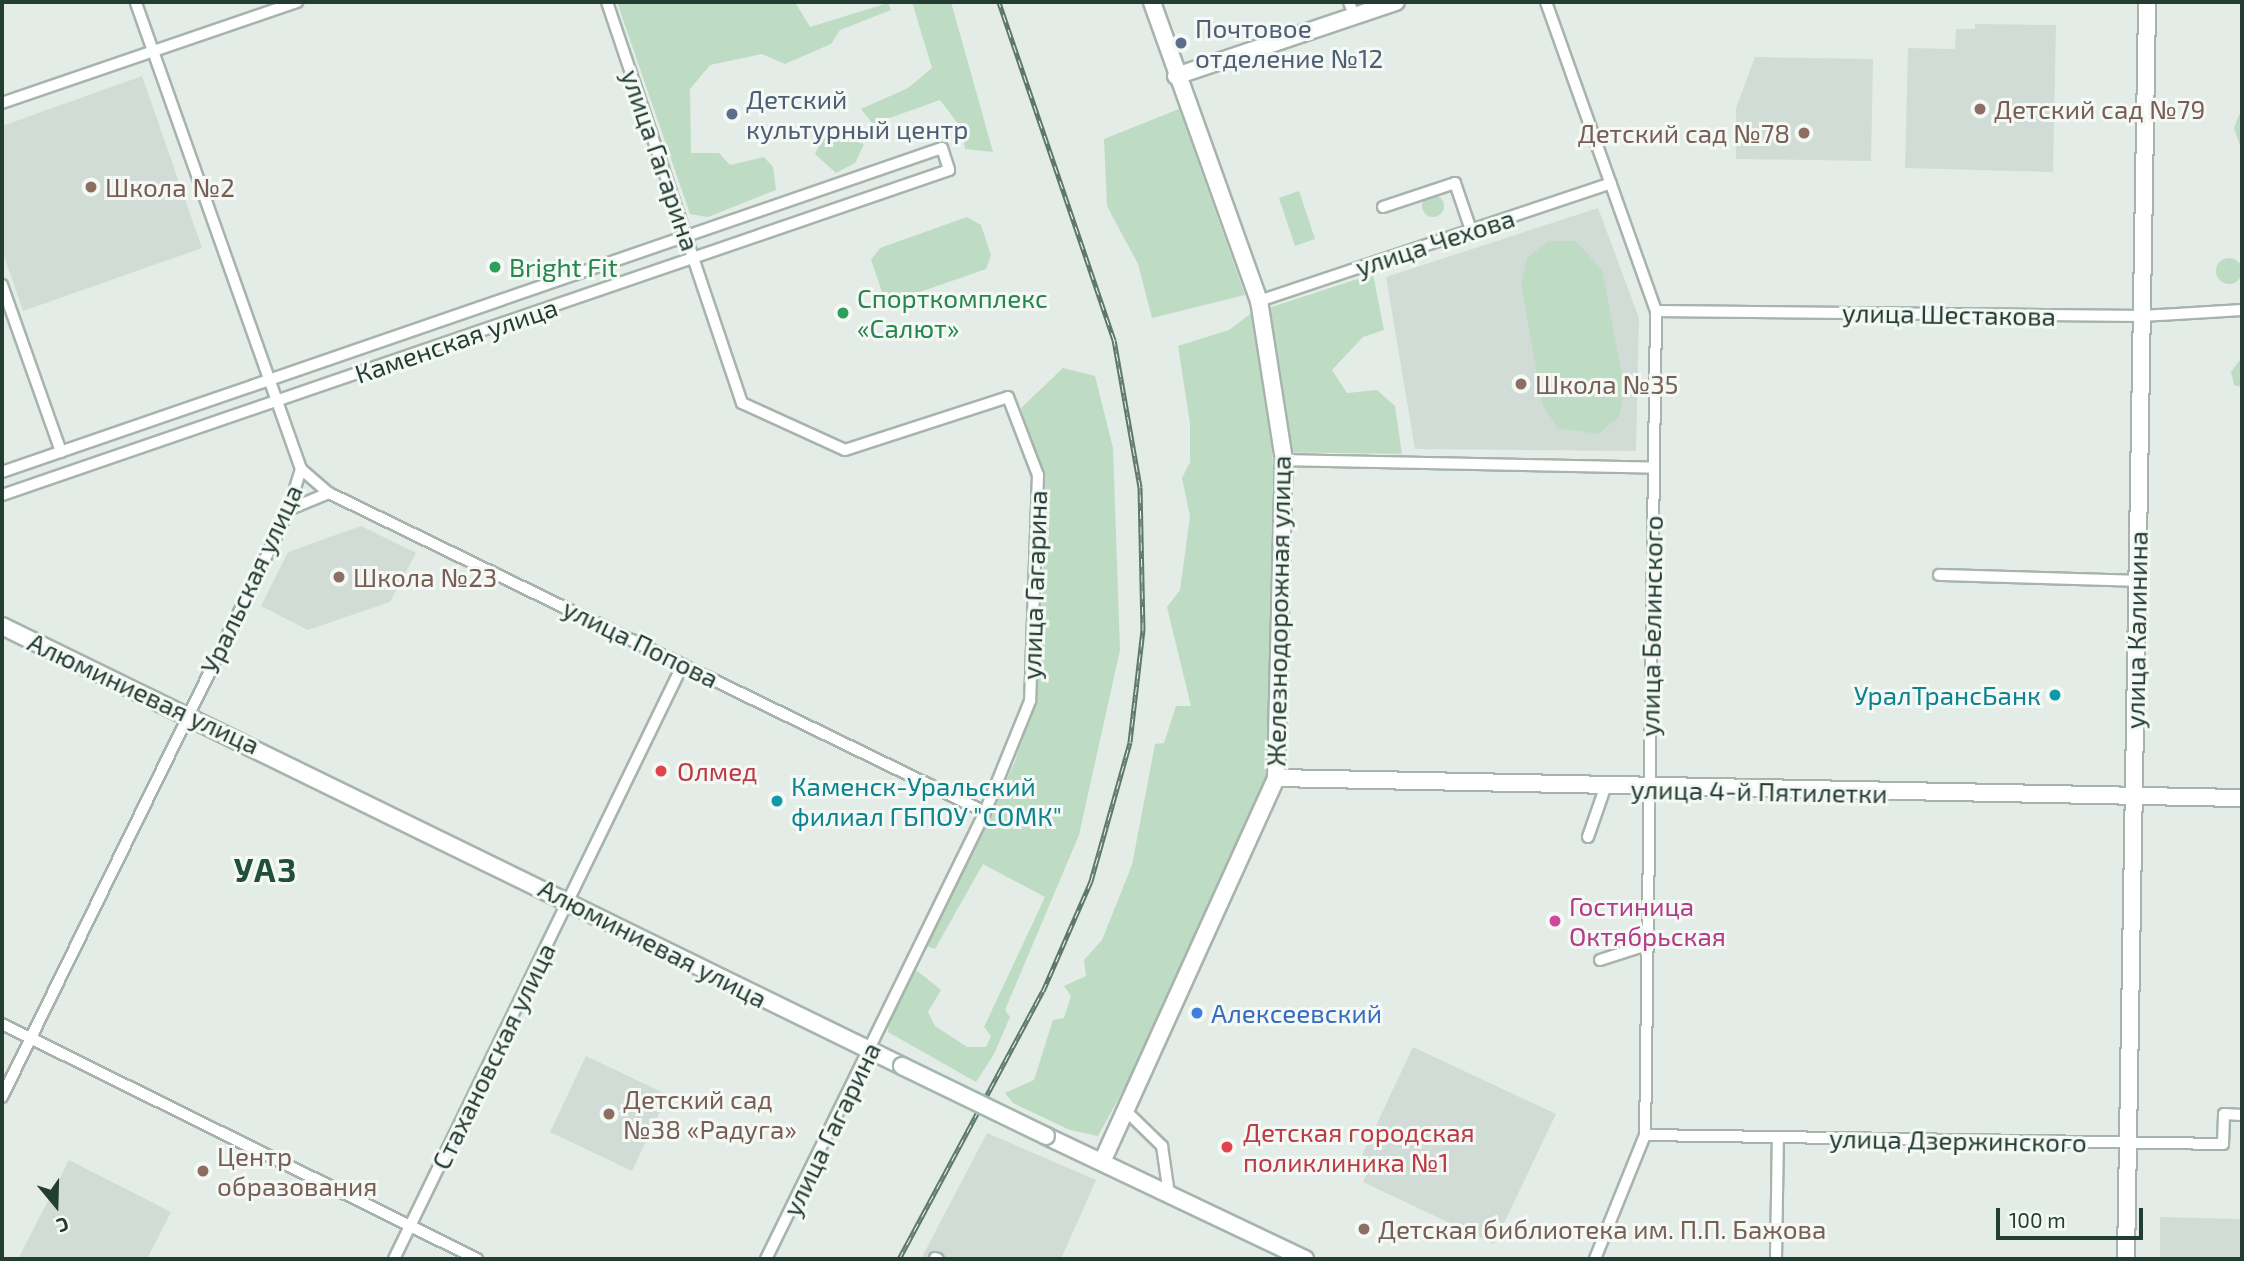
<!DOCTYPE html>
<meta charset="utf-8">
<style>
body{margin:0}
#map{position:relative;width:2244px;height:1261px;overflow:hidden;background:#e4ece7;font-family:"Exo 2",sans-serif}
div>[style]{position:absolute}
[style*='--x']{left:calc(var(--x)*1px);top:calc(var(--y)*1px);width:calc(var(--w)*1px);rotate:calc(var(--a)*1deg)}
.built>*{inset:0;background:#d2dcd6}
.green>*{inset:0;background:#bedcc3}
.round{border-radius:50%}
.roads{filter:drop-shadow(2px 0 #a7b4ad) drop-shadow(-2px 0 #a7b4ad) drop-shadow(0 2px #a7b4ad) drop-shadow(0 -2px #a7b4ad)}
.street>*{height:10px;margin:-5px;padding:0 5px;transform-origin:5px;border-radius:5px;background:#fff}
.secondary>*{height:16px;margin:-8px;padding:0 8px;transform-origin:8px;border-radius:8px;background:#fff}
.rail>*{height:5px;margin-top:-2.5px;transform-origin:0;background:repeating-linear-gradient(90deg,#f4f9f6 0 8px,#5f786e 0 16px);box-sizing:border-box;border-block:2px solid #5f786e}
.bridges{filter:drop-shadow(2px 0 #a3b7ae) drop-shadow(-2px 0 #a3b7ae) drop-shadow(0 2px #a3b7ae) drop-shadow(0 -2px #a3b7ae)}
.secondary-bridge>*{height:16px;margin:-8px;padding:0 8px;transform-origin:8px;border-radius:8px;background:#fff}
.dots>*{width:19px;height:19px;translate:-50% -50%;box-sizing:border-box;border:4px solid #f4f9f6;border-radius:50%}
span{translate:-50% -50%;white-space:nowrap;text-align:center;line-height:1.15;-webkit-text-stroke:6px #f4f9f6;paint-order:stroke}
.service-label{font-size:26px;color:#4e5e75}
.left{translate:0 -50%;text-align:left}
.education-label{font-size:26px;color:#785e54}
.right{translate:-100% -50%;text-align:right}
.street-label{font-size:26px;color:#243d33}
.leisure-label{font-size:26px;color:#27864d}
.culture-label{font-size:26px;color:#0d838f}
.health-label{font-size:26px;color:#be3a42}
.hotel-label{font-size:26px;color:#b23c85}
.shop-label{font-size:26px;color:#366cbe}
.district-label{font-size:33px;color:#214e3d;font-weight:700;letter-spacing:2px}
.frame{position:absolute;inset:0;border:4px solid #243d33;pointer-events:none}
.north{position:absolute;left:21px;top:1170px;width:70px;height:70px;-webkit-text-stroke:5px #f4f9f6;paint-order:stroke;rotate:161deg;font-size:19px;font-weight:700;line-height:28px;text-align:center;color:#243d33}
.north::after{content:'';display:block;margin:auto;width:24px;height:32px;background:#243d33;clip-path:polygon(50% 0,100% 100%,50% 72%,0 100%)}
.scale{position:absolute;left:1996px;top:1208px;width:147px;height:32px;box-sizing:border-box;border:4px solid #243d33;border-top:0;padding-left:9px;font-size:21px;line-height:24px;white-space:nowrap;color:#243d33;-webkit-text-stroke:5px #f4f9f6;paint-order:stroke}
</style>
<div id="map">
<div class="built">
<i style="clip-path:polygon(1975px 24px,2056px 25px,2053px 172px,1905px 168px,1908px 48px,1955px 49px,1956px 29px,1975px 29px)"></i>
<i style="clip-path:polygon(1755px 57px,1873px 59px,1871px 161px,1736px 159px,1736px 108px)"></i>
<i style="clip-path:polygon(142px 76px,202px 248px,23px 311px,2px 250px,2px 126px)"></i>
<i style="clip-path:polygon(1598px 208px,1639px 318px,1636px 451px,1415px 449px,1386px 277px)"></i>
<i style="clip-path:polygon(361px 526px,416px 553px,390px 602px,308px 630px,261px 606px,288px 552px)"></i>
<i style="clip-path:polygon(1413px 1047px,1556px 1114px,1494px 1244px,1363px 1182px,1373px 1161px,1362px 1155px)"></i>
<i style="clip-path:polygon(586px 1056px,668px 1095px,632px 1171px,550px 1132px)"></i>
<i style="clip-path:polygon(987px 1133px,1096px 1180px,1061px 1259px,921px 1259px)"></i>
<i style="clip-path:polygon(69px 1160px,171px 1212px,147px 1259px,18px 1259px)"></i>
<i style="clip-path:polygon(2160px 1217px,2242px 1219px,2242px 1259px,2160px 1259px)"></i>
</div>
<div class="green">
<i style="clip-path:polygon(617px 2px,795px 2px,810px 27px,888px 3px,891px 10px,840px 30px,831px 44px,785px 64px,762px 54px,710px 65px,690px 89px,691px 153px,719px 153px,730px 165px,764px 157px,773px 167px,776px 190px,708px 217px,690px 214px)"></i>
<i style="clip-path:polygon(912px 2px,951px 2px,993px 152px,965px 149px,962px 129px,940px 100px,873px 124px,861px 109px,908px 88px,932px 68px)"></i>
<i style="clip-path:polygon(1179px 109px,1245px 295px,1152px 318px,1138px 264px,1107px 206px,1104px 139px)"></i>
<i style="clip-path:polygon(2239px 115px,2242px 115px,2242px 151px,2234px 128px)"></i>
<i style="clip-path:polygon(836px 135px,864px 144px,855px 163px,836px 173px,815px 154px,822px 139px)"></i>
<i style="clip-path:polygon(1299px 191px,1315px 239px,1295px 246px,1279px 198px)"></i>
<i class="round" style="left:1422px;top:195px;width:22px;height:22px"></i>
<i style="clip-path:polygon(967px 217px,981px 225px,991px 255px,986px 269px,897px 300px,882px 292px,871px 260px,880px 248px)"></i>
<i style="clip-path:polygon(1548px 241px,1575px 241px,1602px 269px,1625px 390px,1619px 417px,1598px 434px,1558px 428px,1543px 406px,1521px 285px,1527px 258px)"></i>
<i class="round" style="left:2216px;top:258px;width:26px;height:26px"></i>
<i style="clip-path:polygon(1373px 274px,1384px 330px,1363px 337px,1332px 370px,1347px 393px,1377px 390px,1395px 406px,1402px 454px,1272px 452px,1276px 505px,1269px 777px,1149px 1043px,1098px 1136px,1070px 1130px,1013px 1103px,1005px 1093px,1034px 1080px,1053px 1020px,1064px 1018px,1071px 996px,1064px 986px,1086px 976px,1084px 960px,1102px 940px,1132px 865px,1155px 744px,1164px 743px,1176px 706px,1191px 706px,1167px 607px,1180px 590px,1190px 516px,1182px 478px,1190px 462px,1190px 423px,1178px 346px,1229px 330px,1250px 314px)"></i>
<i style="clip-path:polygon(2239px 361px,2242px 361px,2242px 387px,2234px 385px,2231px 372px)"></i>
<i style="clip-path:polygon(1063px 368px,1095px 376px,1113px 448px,1120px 650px,1079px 835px,1005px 1010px,1010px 1017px,994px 1054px,976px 1082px,888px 1032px,889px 1020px,916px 970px,941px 990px,928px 1012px,935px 1026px,967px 1047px,986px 1047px,991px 1036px,984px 1027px,1045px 897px,983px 864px,935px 949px,926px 946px,1014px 764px,1036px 698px,1047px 500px,1021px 408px)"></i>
</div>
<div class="roads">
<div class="street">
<i style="--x:607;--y:2;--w:423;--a:71.4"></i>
<i style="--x:742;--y:403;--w:113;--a:24.5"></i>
<i style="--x:845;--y:450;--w:171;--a:-18"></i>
<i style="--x:1008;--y:397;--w:84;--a:69"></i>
<i style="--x:1038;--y:475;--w:226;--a:92"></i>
<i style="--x:1030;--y:701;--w:120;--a:112.1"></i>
<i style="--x:985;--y:812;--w:498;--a:116.1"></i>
<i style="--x:1349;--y:2;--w:15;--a:70"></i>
<i style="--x:1546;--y:2;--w:328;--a:70.4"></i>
<i style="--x:1656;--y:311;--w:824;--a:90.76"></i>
<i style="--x:1645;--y:1135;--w:134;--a:112"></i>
<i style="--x:2;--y:103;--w:312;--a:-18.9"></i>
<i style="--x:1383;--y:207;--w:76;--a:-18.4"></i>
<i style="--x:1455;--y:183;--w:50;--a:71.2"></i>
<i style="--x:2;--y:285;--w:177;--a:70.5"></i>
<i style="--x:1259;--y:301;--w:371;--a:-18.5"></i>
<i style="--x:1656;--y:311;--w:486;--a:0.6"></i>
<i style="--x:2142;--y:316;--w:100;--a:-3.4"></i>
<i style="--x:1284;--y:460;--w:370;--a:1.2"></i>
<i style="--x:301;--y:469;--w:37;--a:41"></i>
<i style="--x:329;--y:493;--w:729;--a:25.93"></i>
<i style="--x:2;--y:472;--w:994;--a:-19.02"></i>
<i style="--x:942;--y:148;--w:23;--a:72"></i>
<i style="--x:949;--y:170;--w:1001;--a:161.06"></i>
<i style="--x:290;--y:509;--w:42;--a:-22.3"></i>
<i style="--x:1939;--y:575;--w:198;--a:1.7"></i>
<i style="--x:1588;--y:837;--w:52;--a:-70.9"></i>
<i style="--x:1600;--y:960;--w:49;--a:-17.7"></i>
<i style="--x:2;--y:1024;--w:530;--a:26.32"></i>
<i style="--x:2;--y:1097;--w:649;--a:-63.95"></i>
<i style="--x:287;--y:514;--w:47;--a:-72.7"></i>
<i style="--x:301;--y:469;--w:495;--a:-109.5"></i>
<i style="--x:1125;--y:1110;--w:52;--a:44.2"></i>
<i style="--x:1162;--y:1146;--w:49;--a:81.7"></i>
<i style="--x:1645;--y:1135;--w:578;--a:0.89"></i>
<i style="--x:2223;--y:1144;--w:30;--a:-88"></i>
<i style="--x:2224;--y:1114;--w:18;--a:3"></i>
<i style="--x:935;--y:1258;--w:3;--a:18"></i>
<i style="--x:394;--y:1259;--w:661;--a:-64.09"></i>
<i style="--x:1776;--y:1259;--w:122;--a:-89.1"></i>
</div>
<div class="secondary">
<i style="--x:1176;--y:76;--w:232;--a:-18.6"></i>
<i style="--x:2;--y:626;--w:1002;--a:26.05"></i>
<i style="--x:1276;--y:778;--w:966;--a:1.19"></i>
<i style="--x:1046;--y:1136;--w:287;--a:25.4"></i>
<i style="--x:1102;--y:1162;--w:422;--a:-65.6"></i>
<i style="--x:1276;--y:778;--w:318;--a:-88.6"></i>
<i style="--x:1284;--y:460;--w:161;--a:-98.9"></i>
<i style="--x:1259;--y:301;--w:318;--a:-109.7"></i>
<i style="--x:2126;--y:1259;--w:1257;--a:-89.04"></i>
</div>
</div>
<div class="rail">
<i style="--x:899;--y:1259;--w:304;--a:-61.8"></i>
<i style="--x:1043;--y:991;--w:120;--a:-66.4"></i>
<i style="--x:1091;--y:881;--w:144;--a:-74.3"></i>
<i style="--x:1130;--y:742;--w:113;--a:-83.4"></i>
<i style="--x:1143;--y:630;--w:143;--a:-91.2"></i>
<i style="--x:1140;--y:487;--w:149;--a:-100"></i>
<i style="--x:1114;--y:340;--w:357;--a:-108.8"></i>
</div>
<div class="bridges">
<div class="secondary-bridge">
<i style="--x:902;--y:1066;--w:160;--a:25.9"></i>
</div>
</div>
<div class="dots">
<i style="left:1181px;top:43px;background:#5c6f8a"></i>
<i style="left:1980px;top:109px;background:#8d6e63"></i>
<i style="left:732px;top:114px;background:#5c6f8a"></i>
<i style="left:1804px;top:133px;background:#8d6e63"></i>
<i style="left:91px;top:187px;background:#8d6e63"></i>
<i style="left:495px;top:267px;background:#2e9e5b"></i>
<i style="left:843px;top:313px;background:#2e9e5b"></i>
<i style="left:1521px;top:384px;background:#8d6e63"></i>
<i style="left:339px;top:577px;background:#8d6e63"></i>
<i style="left:2055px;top:695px;background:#0f9aa8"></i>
<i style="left:661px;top:771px;background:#e0444e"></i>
<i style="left:777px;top:801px;background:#0f9aa8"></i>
<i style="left:1555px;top:921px;background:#d1479c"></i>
<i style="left:1197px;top:1013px;background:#3f7fe0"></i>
<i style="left:609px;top:1114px;background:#8d6e63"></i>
<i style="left:1227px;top:1147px;background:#e0444e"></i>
<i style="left:203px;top:1171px;background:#8d6e63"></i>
<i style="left:1364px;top:1229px;background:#8d6e63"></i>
</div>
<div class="service-label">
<span class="left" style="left:1195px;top:43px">Почтовое<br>отделение №12</span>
<span class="left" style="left:746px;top:114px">Детский<br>культурный центр</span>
</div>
<div class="education-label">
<span class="left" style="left:1994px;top:109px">Детский сад №79</span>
<span class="right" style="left:1790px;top:133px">Детский сад №78</span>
<span class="left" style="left:105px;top:187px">Школа №2</span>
<span class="left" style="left:1535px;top:384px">Школа №35</span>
<span class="left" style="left:353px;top:577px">Школа №23</span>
<span class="left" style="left:623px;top:1114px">Детский сад<br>№38 «Радуга»</span>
<span class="left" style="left:217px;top:1171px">Центр<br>образования</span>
<span class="left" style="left:1378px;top:1229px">Детская библиотека им. П.П. Бажова</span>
</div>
<div class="street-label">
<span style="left:661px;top:160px;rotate:71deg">улица Гагарина</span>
<span style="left:1435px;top:242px;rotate:-18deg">улица Чехова</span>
<span style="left:1949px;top:314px;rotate:1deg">улица Шестакова</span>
<span style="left:456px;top:340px;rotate:-19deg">Каменская улица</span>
<span style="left:251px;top:579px;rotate:-65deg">Уральская улица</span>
<span style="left:1034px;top:585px;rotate:-88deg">улица Гагарина</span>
<span style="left:1278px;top:611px;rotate:-89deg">Железнодорожная улица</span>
<span style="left:1651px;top:626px;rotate:-89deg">улица Белинского</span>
<span style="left:2136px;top:630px;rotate:-89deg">улица Калинина</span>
<span style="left:641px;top:643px;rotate:26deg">улица Попова</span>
<span style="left:144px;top:693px;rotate:25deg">Алюминиевая улица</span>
<span style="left:1759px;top:791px;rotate:1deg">улица 4-й Пятилетки</span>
<span style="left:653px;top:943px;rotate:27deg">Алюминиевая улица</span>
<span style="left:493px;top:1056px;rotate:-64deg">Стахановская улица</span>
<span style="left:831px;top:1129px;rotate:-64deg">улица Гагарина</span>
<span style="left:1958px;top:1140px;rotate:1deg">улица Дзержинского</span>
</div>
<div class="leisure-label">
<span class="left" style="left:509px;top:267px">Bright Fit</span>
<span class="left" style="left:857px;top:313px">Спорткомплекс<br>«Салют»</span>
</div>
<div class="culture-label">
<span class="right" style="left:2041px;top:695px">УралТрансБанк</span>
<span class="left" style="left:791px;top:801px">Каменск-Уральский<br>филиал ГБПОУ "СОМК"</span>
</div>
<div class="health-label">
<span class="left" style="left:677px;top:771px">Олмед</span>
<span class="left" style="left:1243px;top:1147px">Детская городская<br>поликлиника №1</span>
</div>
<div class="hotel-label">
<span class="left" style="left:1569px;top:921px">Гостиница<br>Октябрьская</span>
</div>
<div class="shop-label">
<span class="left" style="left:1211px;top:1013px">Алексеевский</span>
</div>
<div class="district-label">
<span style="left:266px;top:870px">УАЗ</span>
</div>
<div class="frame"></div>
<div class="north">С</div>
<div class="scale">100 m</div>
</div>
